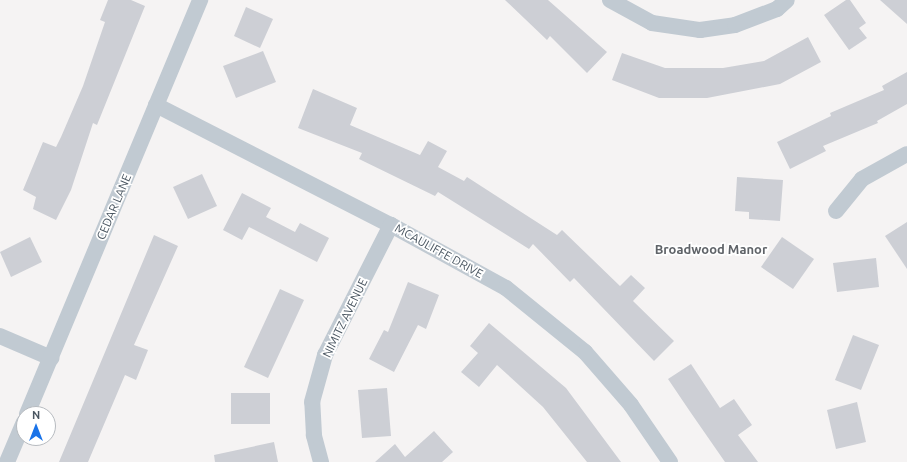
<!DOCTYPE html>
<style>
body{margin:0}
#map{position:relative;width:907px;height:462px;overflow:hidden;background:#f5f3f3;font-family:Ubuntu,sans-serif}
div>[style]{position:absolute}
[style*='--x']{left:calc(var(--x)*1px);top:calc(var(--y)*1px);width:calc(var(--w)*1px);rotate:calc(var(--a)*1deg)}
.building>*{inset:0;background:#cdcfd5}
.street>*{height:16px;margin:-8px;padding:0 8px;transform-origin:8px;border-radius:8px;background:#c1cad2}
span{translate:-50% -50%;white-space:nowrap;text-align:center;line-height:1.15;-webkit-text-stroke:3.5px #fff;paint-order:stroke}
.street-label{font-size:12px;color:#4a5661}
.neighbourhood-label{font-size:13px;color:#5f6368;font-weight:700}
.north{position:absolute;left:16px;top:406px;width:40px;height:40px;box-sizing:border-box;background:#fff;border:1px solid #b7bbc0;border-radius:50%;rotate:0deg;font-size:11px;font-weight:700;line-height:16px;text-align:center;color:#4a5661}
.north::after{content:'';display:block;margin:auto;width:14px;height:18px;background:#1a73e8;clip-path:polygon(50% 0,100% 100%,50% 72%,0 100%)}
</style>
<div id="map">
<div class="building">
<i style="clip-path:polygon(108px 0,131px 0,145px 6px,97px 125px,93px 123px,71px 190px,56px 220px,33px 209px,36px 197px,23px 190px,43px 142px,56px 147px,61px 137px,83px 86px,105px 22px,100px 20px)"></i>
<i style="clip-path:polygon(505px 0,548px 0,607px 52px,587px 73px,550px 36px,547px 40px)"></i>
<i style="clip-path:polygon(846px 0,850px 0,866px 23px,859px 28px,867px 38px,849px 50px,824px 15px)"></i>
<i style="clip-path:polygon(880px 0,907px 0,907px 24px)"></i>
<i style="clip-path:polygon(246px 7px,273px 19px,260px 48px,234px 36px)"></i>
<i style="clip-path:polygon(808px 37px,821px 62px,780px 84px,707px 98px,659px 98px,612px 80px,622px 53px,665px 68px,723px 68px,764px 61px)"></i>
<i style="clip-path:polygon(263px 51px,276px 82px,236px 98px,223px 66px)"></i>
<i style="clip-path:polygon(907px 72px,907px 104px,877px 121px,878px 123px,823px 146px,826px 151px,790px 169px,777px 142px,831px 116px,830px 113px,884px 90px,882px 86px)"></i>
<i style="clip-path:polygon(313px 89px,357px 108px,350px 125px,420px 155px,428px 141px,447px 151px,438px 167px,464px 181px,467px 177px,557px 235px,562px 230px,620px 286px,631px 275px,645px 288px,633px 301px,674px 341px,654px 361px,574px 278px,570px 282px,533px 244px,529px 249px,438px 192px,435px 196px,359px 159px,362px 153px,298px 128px)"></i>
<i style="clip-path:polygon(202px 174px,217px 206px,188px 219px,173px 187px)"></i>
<i style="clip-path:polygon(737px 177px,783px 180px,780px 221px,749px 219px,749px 212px,735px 211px)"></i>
<i style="clip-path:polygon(242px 193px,271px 208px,266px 217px,295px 232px,300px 223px,329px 238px,317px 262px,249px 227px,242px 240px,223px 230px)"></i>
<i style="clip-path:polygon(907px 222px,907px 269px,885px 236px)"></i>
<i style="clip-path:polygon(154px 235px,178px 246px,134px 345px,148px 350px,136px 380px,125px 375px,88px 462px,59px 462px)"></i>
<i style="clip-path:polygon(30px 237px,42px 262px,11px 277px,0 252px)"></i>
<i style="clip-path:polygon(782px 237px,814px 259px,793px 289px,761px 267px)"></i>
<i style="clip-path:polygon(876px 258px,879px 287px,837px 292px,833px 263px)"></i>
<i style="clip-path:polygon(408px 282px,439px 295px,426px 329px,418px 325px,394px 372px,369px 359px,384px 330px,388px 332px)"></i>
<i style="clip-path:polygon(280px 289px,304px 300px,268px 378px,244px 367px)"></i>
<i style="clip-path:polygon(489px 323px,566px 388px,621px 462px,587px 462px,543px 407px,497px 365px,479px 387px,461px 372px,478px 353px,470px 346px)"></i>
<i style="clip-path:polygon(853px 335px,879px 345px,861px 390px,835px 380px)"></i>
<i style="clip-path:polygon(691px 364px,720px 408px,734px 399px,752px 425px,738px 435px,758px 462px,725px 462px,691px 413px,668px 379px)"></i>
<i style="clip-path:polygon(387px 388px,391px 436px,362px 438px,358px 390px)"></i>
<i style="clip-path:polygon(231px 393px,270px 393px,270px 424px,231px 424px)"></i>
<i style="clip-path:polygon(857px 402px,866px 442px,836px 449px,827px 410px)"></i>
<i style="clip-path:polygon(434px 431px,453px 452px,442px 462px,375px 462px,395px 444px,405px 457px)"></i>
<i style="clip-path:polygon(274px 442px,278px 462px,215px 462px,214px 455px)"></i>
</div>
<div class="street">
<i style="--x:610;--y:0;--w:48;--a:28.7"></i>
<i style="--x:652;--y:23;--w:49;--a:8.3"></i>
<i style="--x:700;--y:30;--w:35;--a:-8"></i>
<i style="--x:735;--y:25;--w:45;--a:-20.9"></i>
<i style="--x:777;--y:9;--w:13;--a:-42"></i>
<i style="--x:156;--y:105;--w:264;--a:27.1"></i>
<i style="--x:391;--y:225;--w:131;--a:28.7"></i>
<i style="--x:506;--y:288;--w:102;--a:39"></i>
<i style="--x:585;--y:352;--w:70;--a:49"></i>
<i style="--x:631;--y:405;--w:69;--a:55.6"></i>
<i style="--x:836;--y:211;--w:41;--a:-50.9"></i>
<i style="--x:862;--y:179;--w:51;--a:-29.1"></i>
<i style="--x:0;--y:336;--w:56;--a:23.3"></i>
<i style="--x:27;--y:414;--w:449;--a:-67.3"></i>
<i style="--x:7;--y:462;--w:43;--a:-67"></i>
<i style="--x:321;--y:462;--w:28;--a:-105"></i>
<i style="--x:314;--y:435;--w:33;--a:-93"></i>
<i style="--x:312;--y:402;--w:49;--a:-74.5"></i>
<i style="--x:325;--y:355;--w:146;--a:-63.1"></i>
</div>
<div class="street-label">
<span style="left:114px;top:207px;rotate:-67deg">CEDAR LANE</span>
<span style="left:439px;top:251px;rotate:29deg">MCAULIFFE DRIVE</span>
<span style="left:345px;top:318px;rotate:-64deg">NIMITZ AVENUE</span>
</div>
<div class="neighbourhood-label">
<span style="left:711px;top:249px">Broadwood Manor</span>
</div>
<div class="north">N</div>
</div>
